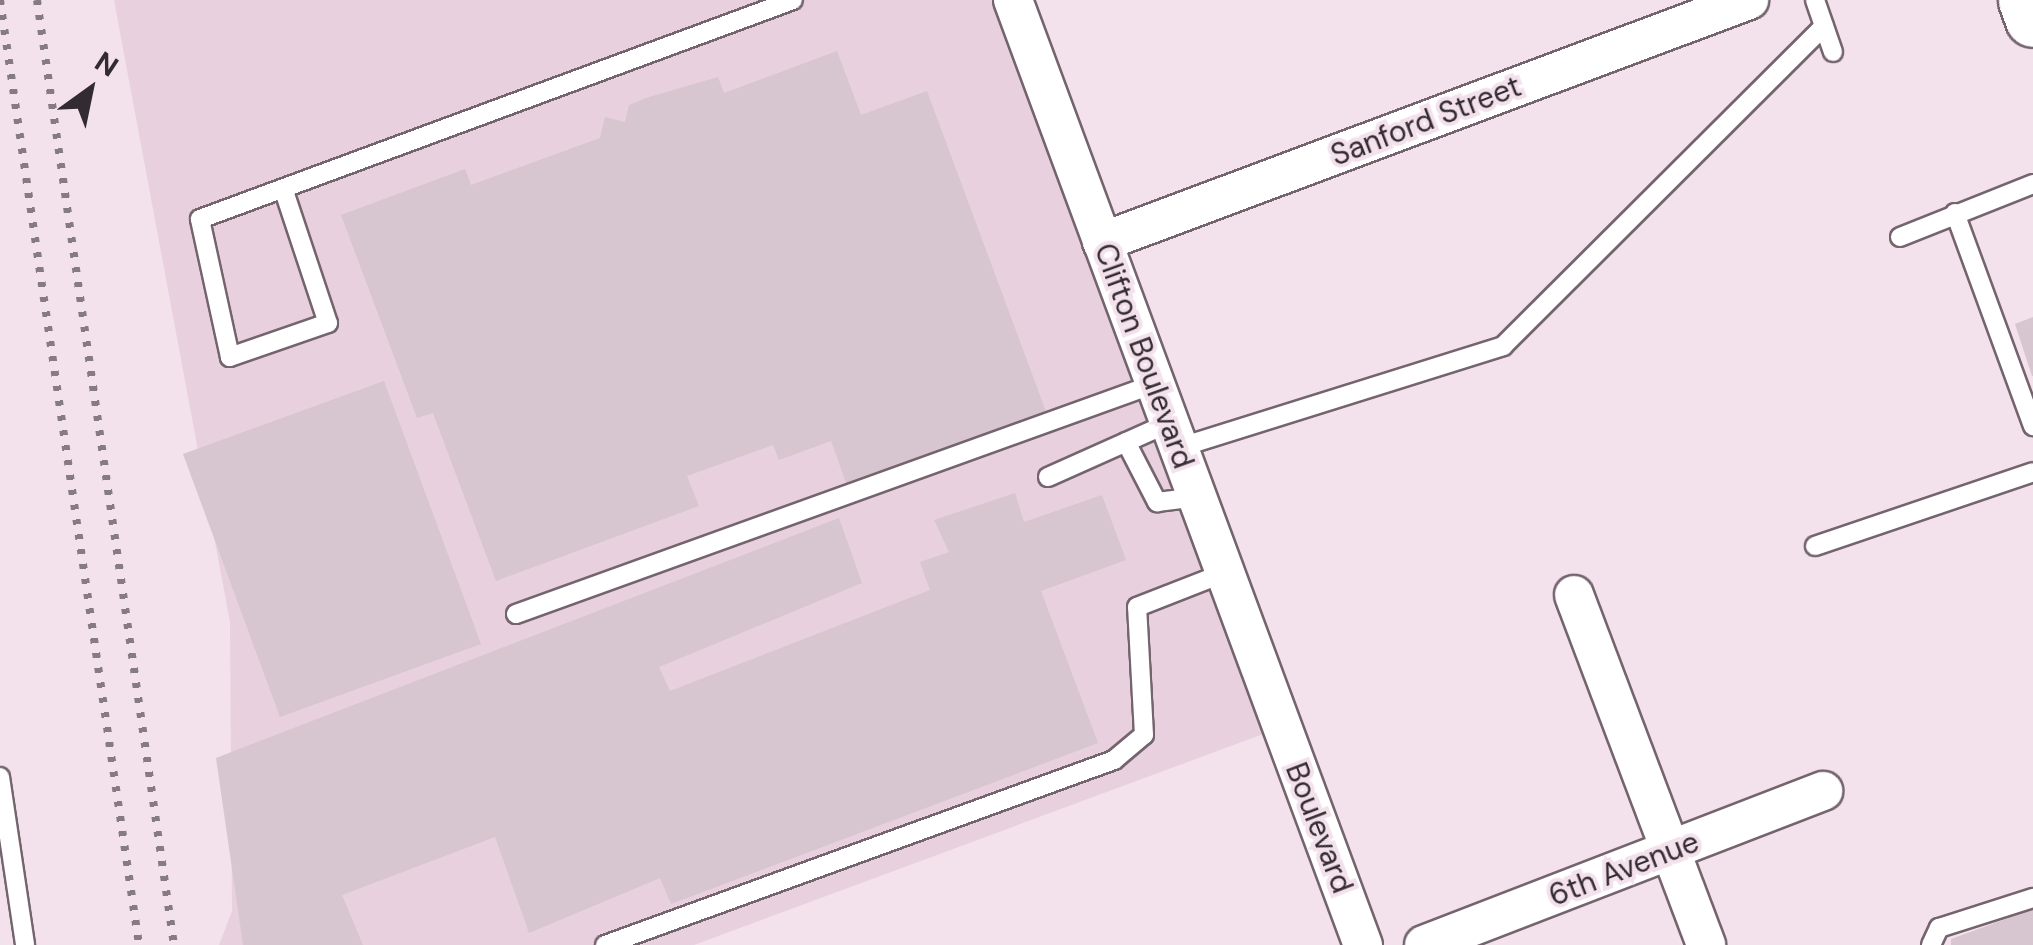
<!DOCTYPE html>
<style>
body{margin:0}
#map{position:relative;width:2033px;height:945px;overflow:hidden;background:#f3e1ec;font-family:"DM Sans",sans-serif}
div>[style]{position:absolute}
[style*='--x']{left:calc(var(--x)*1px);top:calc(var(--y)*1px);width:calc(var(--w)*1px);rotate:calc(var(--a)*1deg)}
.built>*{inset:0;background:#e8d0df}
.building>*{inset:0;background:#d7c5cf}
.roads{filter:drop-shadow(2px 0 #74646e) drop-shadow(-2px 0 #74646e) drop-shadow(0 2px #74646e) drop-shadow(0 -2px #74646e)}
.lane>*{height:18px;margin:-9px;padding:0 9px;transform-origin:9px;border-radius:9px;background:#fff}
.street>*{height:38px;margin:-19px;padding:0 19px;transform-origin:19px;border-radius:19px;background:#fff}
.primary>*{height:55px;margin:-27.5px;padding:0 27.5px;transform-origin:27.5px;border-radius:27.5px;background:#fff}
.rail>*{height:8px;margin-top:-4px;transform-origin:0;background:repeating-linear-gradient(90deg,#867b82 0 5px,transparent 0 15px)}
span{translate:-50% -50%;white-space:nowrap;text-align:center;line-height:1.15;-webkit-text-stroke:8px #f3e1ec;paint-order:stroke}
.street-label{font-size:30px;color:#322b2f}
.north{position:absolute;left:40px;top:40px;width:100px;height:100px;-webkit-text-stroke:8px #f3e1ec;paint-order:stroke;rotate:33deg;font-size:28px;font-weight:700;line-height:40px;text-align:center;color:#322b2f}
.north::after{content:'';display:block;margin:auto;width:35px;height:45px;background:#322b2f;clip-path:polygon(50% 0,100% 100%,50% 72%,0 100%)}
</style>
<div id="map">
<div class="built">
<i style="clip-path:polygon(114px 0,1012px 0,1282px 727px,694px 945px,219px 945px,232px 911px,230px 622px)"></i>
</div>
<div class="building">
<i style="clip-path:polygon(837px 51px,861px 115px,927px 91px,1048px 417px,849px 491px,831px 441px,779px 460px,773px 445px,687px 476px,699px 506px,496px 581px,433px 413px,417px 418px,341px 215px,465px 169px,471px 185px,600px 138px,605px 117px,625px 122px,629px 105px,646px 98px,718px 77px,724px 93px)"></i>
<i style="clip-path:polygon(2033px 317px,2033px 376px,2032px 376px,2015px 324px)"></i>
<i style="clip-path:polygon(384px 381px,481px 644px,280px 717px,183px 454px)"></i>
<i style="clip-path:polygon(1015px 493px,1024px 522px,1102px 495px,1126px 560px,1041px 591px,1098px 743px,671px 904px,660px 878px,529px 933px,495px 837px,342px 895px,363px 945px,243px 945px,216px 758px,839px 518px,862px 583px,659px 667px,670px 691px,930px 590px,920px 562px,949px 552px,934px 520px)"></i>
<i style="clip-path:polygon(2033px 909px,2033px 945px,1951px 945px,1951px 939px)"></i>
</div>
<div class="roads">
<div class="lane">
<i style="--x:1815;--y:0;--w:55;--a:70.9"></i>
<i style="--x:285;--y:194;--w:136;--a:71.6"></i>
<i style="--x:328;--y:323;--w:104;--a:160.9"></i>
<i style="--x:230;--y:357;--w:141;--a:-102.3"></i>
<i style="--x:200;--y:219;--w:632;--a:-20.27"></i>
<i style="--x:1955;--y:213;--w:227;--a:69.9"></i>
<i style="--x:1900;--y:237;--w:143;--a:-21.7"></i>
<i style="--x:1126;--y:442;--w:68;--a:62.7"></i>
<i style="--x:1157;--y:502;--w:39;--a:-7"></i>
<i style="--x:1178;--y:448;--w:341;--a:-17.4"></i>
<i style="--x:1503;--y:346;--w:453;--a:-44.9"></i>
<i style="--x:1048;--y:477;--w:133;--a:-24.1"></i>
<i style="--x:1815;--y:546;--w:230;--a:-18.7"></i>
<i style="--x:516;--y:614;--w:678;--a:-19.82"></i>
<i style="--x:0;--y:777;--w:170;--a:81.5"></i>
<i style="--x:605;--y:945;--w:542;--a:-19.97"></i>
<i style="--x:1114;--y:760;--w:39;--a:-40"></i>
<i style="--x:1144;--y:735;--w:128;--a:-93.1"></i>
<i style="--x:1137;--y:607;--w:93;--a:-21.3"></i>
<i style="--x:1931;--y:945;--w:19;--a:-65"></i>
<i style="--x:1939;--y:928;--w:99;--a:-17.7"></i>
</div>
<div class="street">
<i style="--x:1013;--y:0;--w:1008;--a:69.68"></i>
<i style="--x:1102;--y:242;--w:691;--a:-20.51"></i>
<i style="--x:1574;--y:595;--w:374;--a:69.3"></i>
<i style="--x:1424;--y:945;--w:428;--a:-21.1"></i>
</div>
<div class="primary">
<i style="--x:2026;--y:0;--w:20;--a:70"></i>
</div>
</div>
<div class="rail">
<i style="--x:0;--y:0;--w:955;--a:81.63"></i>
<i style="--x:37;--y:0;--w:955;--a:81.75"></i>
</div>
<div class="street-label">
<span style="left:1426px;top:121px;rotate:-21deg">Sanford Street</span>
<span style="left:1144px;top:356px;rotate:70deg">Clifton Boulevard</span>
<span style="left:1319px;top:828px;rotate:69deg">Boulevard</span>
<span style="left:1624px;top:869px;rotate:-21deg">6th Avenue</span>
</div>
<div class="north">N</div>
</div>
